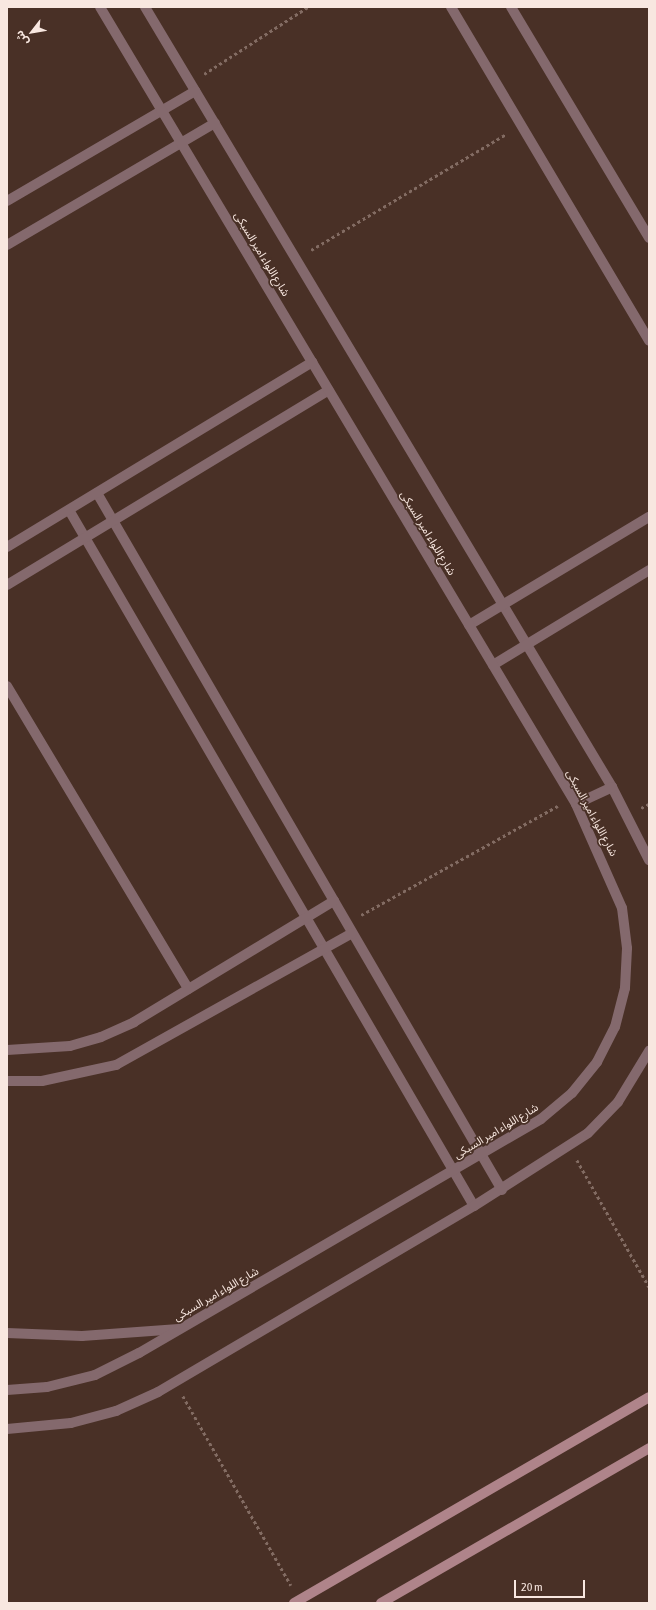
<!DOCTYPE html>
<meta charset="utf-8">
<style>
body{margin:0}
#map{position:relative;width:656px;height:1610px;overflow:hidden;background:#493026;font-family:"Asap Condensed","Noto Sans Arabic",sans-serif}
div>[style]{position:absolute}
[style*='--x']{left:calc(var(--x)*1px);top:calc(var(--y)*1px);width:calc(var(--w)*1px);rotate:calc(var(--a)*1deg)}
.path>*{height:2.5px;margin-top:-1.25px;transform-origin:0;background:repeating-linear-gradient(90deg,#836c63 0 3px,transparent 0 6px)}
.street>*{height:10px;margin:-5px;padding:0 5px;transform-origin:5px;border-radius:5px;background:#84696d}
.secondary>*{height:10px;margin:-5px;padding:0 5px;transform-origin:5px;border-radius:5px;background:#af848a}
span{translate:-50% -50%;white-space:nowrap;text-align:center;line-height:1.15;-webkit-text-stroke:3.5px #493026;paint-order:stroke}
.street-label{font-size:11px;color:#f8e7e0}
.frame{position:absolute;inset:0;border:8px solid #f8e7e0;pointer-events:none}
.north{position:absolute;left:12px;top:12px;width:40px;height:40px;-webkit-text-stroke:3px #493026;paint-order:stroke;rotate:239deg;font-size:11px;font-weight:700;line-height:16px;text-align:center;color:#f8e7e0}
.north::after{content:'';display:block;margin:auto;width:14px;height:18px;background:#f8e7e0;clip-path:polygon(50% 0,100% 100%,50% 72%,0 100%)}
.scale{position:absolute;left:514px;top:1580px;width:71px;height:18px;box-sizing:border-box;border:2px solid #f8e7e0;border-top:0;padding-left:5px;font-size:12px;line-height:14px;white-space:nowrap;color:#f8e7e0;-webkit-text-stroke:3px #493026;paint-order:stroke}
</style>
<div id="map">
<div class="path">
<i style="--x:204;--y:74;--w:124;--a:-32.8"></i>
<i style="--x:311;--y:250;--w:227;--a:-30.7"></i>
<i style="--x:641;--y:808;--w:9;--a:-27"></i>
<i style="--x:361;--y:915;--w:225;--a:-29"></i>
<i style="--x:577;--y:1160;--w:146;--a:60.4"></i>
<i style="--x:183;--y:1396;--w:218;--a:60.3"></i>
</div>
<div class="street">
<i style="--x:145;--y:7;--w:909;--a:59.09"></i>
<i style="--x:612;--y:787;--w:82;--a:63.1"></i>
<i style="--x:451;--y:7;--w:388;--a:59.3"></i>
<i style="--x:511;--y:7;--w:269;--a:59.1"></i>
<i style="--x:7;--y:201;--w:218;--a:-30.3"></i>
<i style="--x:7;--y:245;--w:241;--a:-30.4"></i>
<i style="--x:97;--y:493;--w:806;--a:59.84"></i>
<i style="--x:69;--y:510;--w:805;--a:59.81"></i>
<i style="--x:7;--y:547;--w:357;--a:-31.2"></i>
<i style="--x:7;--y:585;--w:376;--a:-31.2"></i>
<i style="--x:469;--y:625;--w:210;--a:-31"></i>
<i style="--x:493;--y:665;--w:183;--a:-31.3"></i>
<i style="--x:7;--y:686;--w:353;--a:59.1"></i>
<i style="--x:576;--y:804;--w:40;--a:-25"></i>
<i style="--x:7;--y:1050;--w:63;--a:-3.6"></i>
<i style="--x:70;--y:1046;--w:32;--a:-16"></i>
<i style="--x:101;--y:1037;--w:36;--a:-24"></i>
<i style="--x:134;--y:1022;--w:234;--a:-31.2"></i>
<i style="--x:7;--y:1081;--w:35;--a:0"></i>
<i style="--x:42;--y:1081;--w:76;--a:-12.2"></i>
<i style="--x:116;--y:1065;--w:270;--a:-29.2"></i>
<i style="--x:7;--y:1333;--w:75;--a:2.3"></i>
<i style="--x:82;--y:1336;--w:97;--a:-4.1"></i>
<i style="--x:7;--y:1390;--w:40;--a:-4.3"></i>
<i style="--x:47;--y:1387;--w:49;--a:-14"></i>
<i style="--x:95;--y:1375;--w:49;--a:-26.6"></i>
<i style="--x:139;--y:1353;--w:465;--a:-30.2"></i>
<i style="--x:541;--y:1119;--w:40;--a:-40"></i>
<i style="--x:572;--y:1093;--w:40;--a:-51"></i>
<i style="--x:597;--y:1062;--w:39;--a:-63"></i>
<i style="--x:615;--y:1027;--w:40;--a:-75.6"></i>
<i style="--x:625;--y:988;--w:40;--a:-87.1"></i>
<i style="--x:627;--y:948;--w:40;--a:-97.1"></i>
<i style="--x:622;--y:908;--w:114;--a:-113.9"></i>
<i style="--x:576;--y:804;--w:928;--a:-120.85"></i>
<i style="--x:7;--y:1429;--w:64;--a:-5.4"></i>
<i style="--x:71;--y:1423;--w:47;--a:-14.9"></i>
<i style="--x:116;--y:1411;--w:46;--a:-24.3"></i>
<i style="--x:158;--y:1392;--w:367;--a:-30.5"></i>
<i style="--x:474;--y:1206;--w:135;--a:-32.6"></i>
<i style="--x:588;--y:1133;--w:43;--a:-45.9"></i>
<i style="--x:618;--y:1102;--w:60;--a:-58.7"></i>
</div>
<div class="secondary">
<i style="--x:294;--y:1603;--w:410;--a:-30.1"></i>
<i style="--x:381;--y:1603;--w:310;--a:-30"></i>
</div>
<div class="street-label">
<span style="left:262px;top:254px;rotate:59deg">شارع اللواء امير السبكى</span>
<span style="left:428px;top:533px;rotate:59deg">شارع اللواء امير السبكى</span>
<span style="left:592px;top:813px;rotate:62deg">شارع اللواء امير السبكى</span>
<span style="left:496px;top:1131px;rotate:-31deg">شارع اللواء امير السبكى</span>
<span style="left:216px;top:1294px;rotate:-30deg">شارع اللواء امير السبكى</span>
</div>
<div class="frame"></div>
<div class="north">ش</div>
<div class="scale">20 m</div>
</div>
